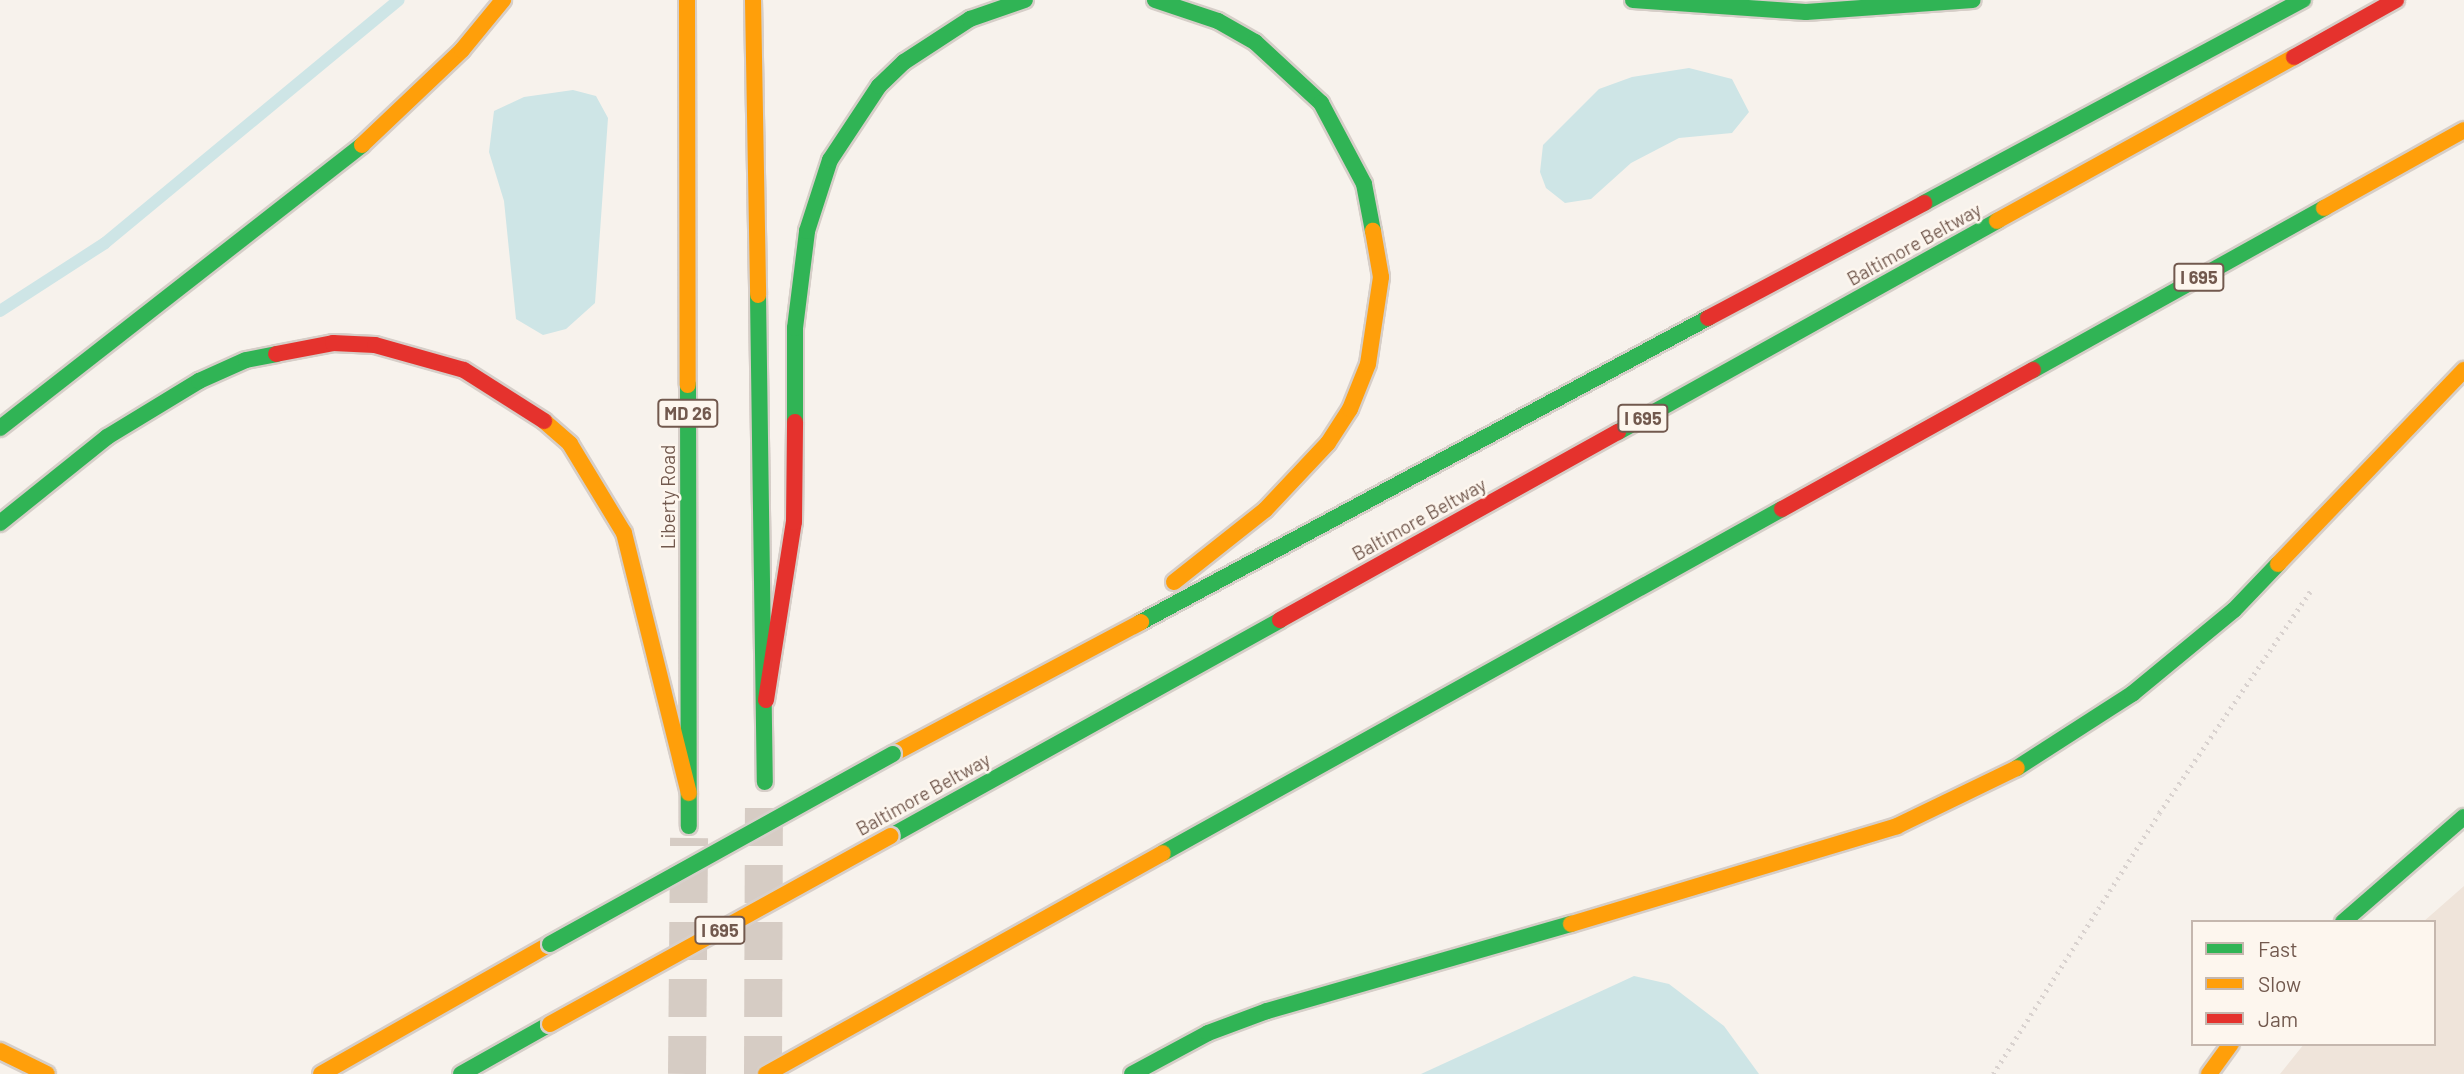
<!DOCTYPE html>
<style>
body{margin:0}
#map{position:relative;width:2464px;height:1074px;overflow:hidden;background:#f7f2ec;font-family:Barlow,sans-serif}
div>[style]{position:absolute}
[style*='--x']{left:calc(var(--x)*1px);top:calc(var(--y)*1px);width:calc(var(--w)*1px);rotate:calc(var(--a)*1deg)}
.residential>*{inset:0;background:#efe4da}
.water>*{inset:0;background:#cee5e6}
.stream>*{height:12px;margin:-6px;padding:0 6px;transform-origin:6px;border-radius:6px;background:#cee5e6}
.primary-tunnel>*{height:38px;margin-top:-19px;transform-origin:0;background:repeating-linear-gradient(90deg,#d6ccc4 0 38px,transparent 0 57px)}
.path>*{height:4.5px;margin-top:-2.25px;transform-origin:0;background:repeating-linear-gradient(90deg,#d9d2cf 0 2px,transparent 0 7px)}
.roads{filter:drop-shadow(2px 0 #d6cec8) drop-shadow(-2px 0 #d6cec8) drop-shadow(0 2px #d6cec8) drop-shadow(0 -2px #d6cec8)}
.fast>*{height:16px;margin:-8px;padding:0 8px;transform-origin:8px;border-radius:8px;background:#30b455}
.slow>*{height:16px;margin:-8px;padding:0 8px;transform-origin:8px;border-radius:8px;background:#ff9f0a}
.jam>*{height:16px;margin:-8px;padding:0 8px;transform-origin:8px;border-radius:8px;background:#e5322d}
.bridges{filter:drop-shadow(2px 0 #d7cfca) drop-shadow(-2px 0 #d7cfca) drop-shadow(0 2px #d7cfca) drop-shadow(0 -2px #d7cfca)}
.fast-bridge>*{height:16px;margin:-8px;padding:0 8px;transform-origin:8px;border-radius:8px;background:#30b455}
.slow-bridge>*{height:16px;margin:-8px;padding:0 8px;transform-origin:8px;border-radius:8px;background:#ff9f0a}
span{translate:-50% -50%;white-space:nowrap;text-align:center;line-height:1.15;-webkit-text-stroke:5px #fdf6ee;paint-order:stroke}
.shield-label span{padding:2px 5px;background:#fdf6ee;border:2px solid;border-radius:5px;-webkit-text-stroke-width:0}
.shield-label{font-size:18px;color:#72594e;font-weight:700}
.street-label{font-size:19px;color:#72594e}
.legend{position:absolute;left:2191px;top:920px;width:245px;height:126px;box-sizing:border-box;background:#fdf6ee;border:2px solid #c5b7ae;margin:0;padding:9px 12px;list-style:none;font-size:21px;color:#72594e}
.legend li{display:flex;align-items:center;gap:14px;height:35px}
.legend b{width:35px;border:2px solid #c5b7ae}
</style>
<div id="map">
<div class="residential">
<i style="clip-path:polygon(2464px 886px,2464px 1074px,2280px 1074px,2304px 1044px,2434px 1044px,2434px 922px,2423px 922px)"></i>
</div>
<div class="water">
<i style="clip-path:polygon(1689px 68px,1732px 79px,1749px 112px,1732px 133px,1679px 138px,1631px 163px,1591px 199px,1565px 203px,1546px 188px,1540px 172px,1543px 145px,1599px 89px,1632px 77px)"></i>
<i style="clip-path:polygon(573px 90px,596px 96px,608px 118px,595px 303px,566px 329px,543px 335px,516px 319px,504px 201px,489px 152px,494px 111px,524px 97px)"></i>
<i style="clip-path:polygon(1634px 976px,1669px 984px,1724px 1026px,1759px 1074px,1421px 1074px)"></i>
</div>
<div class="stream">
<i style="--x:0;--y:311;--w:125;--a:-32.9"></i>
<i style="--x:105;--y:243;--w:381;--a:-39.6"></i>
</div>
<div class="primary-tunnel">
<i style="--x:687;--y:1074;--w:236;--a:-89.5"></i>
<i style="--x:763;--y:1074;--w:278;--a:-89.8"></i>
</div>
<div class="path">
<i style="--x:1993;--y:1074;--w:309;--a:-57.5"></i>
<i style="--x:2159;--y:813;--w:271;--a:-55.7"></i>
</div>
<div class="roads">
<div class="fast">
<i style="--x:1155;--y:0;--w:66;--a:18.4"></i>
<i style="--x:1218;--y:21;--w:43;--a:29.6"></i>
<i style="--x:1255;--y:42;--w:90;--a:42.7"></i>
<i style="--x:1321;--y:103;--w:92;--a:62"></i>
<i style="--x:1364;--y:184;--w:48;--a:79.2"></i>
<i style="--x:1633;--y:0;--w:173;--a:4"></i>
<i style="--x:1806;--y:12;--w:167;--a:-4.1"></i>
<i style="--x:1924;--y:203;--w:430;--a:-28.2"></i>
<i style="--x:758;--y:295;--w:487;--a:89.2"></i>
<i style="--x:2033;--y:370;--w:333;--a:-29.1"></i>
<i style="--x:688;--y:385;--w:441;--a:89.9"></i>
<i style="--x:795;--y:422;--w:94;--a:-90"></i>
<i style="--x:795;--y:328;--w:98;--a:-82.9"></i>
<i style="--x:807;--y:231;--w:75;--a:-72.1"></i>
<i style="--x:830;--y:160;--w:89;--a:-56.5"></i>
<i style="--x:879;--y:86;--w:35;--a:-44"></i>
<i style="--x:904;--y:62;--w:79;--a:-33.1"></i>
<i style="--x:970;--y:19;--w:58;--a:-19.1"></i>
<i style="--x:0;--y:428;--w:459;--a:-38"></i>
<i style="--x:1618;--y:432;--w:434;--a:-29.1"></i>
<i style="--x:0;--y:523;--w:137;--a:-38.8"></i>
<i style="--x:107;--y:437;--w:108;--a:-31.3"></i>
<i style="--x:199;--y:381;--w:51;--a:-24.1"></i>
<i style="--x:246;--y:360;--w:31;--a:-11"></i>
<i style="--x:1141;--y:622;--w:643;--a:-28.2"></i>
<i style="--x:2017;--y:768;--w:137;--a:-32.8"></i>
<i style="--x:2132;--y:694;--w:132;--a:-39.5"></i>
<i style="--x:2234;--y:610;--w:64;--a:-46.3"></i>
<i style="--x:891;--y:836;--w:445;--a:-29"></i>
<i style="--x:1163;--y:853;--w:708;--a:-29.06"></i>
<i style="--x:2343;--y:922;--w:160;--a:-41"></i>
<i style="--x:461;--y:1074;--w:102;--a:-29.3"></i>
<i style="--x:1132;--y:1074;--w:86;--a:-28.3"></i>
<i style="--x:1208;--y:1033;--w:63;--a:-20.4"></i>
<i style="--x:1267;--y:1011;--w:316;--a:-16"></i>
</div>
<div class="slow">
<i style="--x:687;--y:0;--w:385;--a:89.9"></i>
<i style="--x:753;--y:0;--w:295;--a:89"></i>
<i style="--x:362;--y:145;--w:138;--a:-43.5"></i>
<i style="--x:462;--y:50;--w:65;--a:-50.6"></i>
<i style="--x:2324;--y:208;--w:160;--a:-29.1"></i>
<i style="--x:1997;--y:221;--w:339;--a:-28.9"></i>
<i style="--x:544;--y:421;--w:35;--a:41"></i>
<i style="--x:570;--y:444;--w:104;--a:58.8"></i>
<i style="--x:624;--y:533;--w:268;--a:76"></i>
<i style="--x:2278;--y:564;--w:269;--a:-46.2"></i>
<i style="--x:1174;--y:582;--w:116;--a:-38.4"></i>
<i style="--x:1265;--y:510;--w:92;--a:-46.8"></i>
<i style="--x:1328;--y:443;--w:40;--a:-57.1"></i>
<i style="--x:1350;--y:409;--w:48;--a:-68.2"></i>
<i style="--x:1368;--y:364;--w:88;--a:-81.5"></i>
<i style="--x:1381;--y:277;--w:47;--a:-99.9"></i>
<i style="--x:893;--y:754;--w:281;--a:-28"></i>
<i style="--x:1571;--y:924;--w:340;--a:-16.7"></i>
<i style="--x:1897;--y:826;--w:133;--a:-25.8"></i>
<i style="--x:0;--y:1051;--w:52;--a:26.1"></i>
<i style="--x:321;--y:1074;--w:263;--a:-29.6"></i>
<i style="--x:766;--y:1074;--w:454;--a:-29.1"></i>
<i style="--x:2209;--y:1074;--w:37;--a:-54"></i>
</div>
<div class="jam">
<i style="--x:2294;--y:57;--w:117;--a:-29.2"></i>
<i style="--x:1708;--y:318;--w:245;--a:-28"></i>
<i style="--x:276;--y:354;--w:58;--a:-10.9"></i>
<i style="--x:333;--y:343;--w:42;--a:2.7"></i>
<i style="--x:375;--y:345;--w:92;--a:15.7"></i>
<i style="--x:464;--y:370;--w:95;--a:32.5"></i>
<i style="--x:1782;--y:509;--w:287;--a:-29"></i>
<i style="--x:1280;--y:620;--w:387;--a:-29.1"></i>
<i style="--x:766;--y:700;--w:180;--a:-81.1"></i>
<i style="--x:794;--y:522;--w:100;--a:-89.4"></i>
</div>
</div>
<div class="bridges">
<div class="fast-bridge">
<i style="--x:550;--y:944;--w:392;--a:-29"></i>
</div>
<div class="slow-bridge">
<i style="--x:550;--y:1024;--w:389;--a:-28.9"></i>
</div>
</div>
<div class="shield-label">
<span style="left:2199px;top:277px">I 695</span>
<span style="left:688px;top:413px">MD 26</span>
<span style="left:1643px;top:418px">I 695</span>
<span style="left:720px;top:930px">I 695</span>
</div>
<div class="street-label">
<span style="left:1914px;top:244px;rotate:-29deg">Baltimore Beltway</span>
<span style="left:668px;top:497px;rotate:-90deg">Liberty Road</span>
<span style="left:1419px;top:519px;rotate:-29deg">Baltimore Beltway</span>
<span style="left:923px;top:794px;rotate:-29deg">Baltimore Beltway</span>
</div>
<ul class="legend">
<li><b style="height:9px;background:#30b455"></b>Fast</li>
<li><b style="height:9px;background:#ff9f0a"></b>Slow</li>
<li><b style="height:9px;background:#e5322d"></b>Jam</li>
</ul>
</div>
